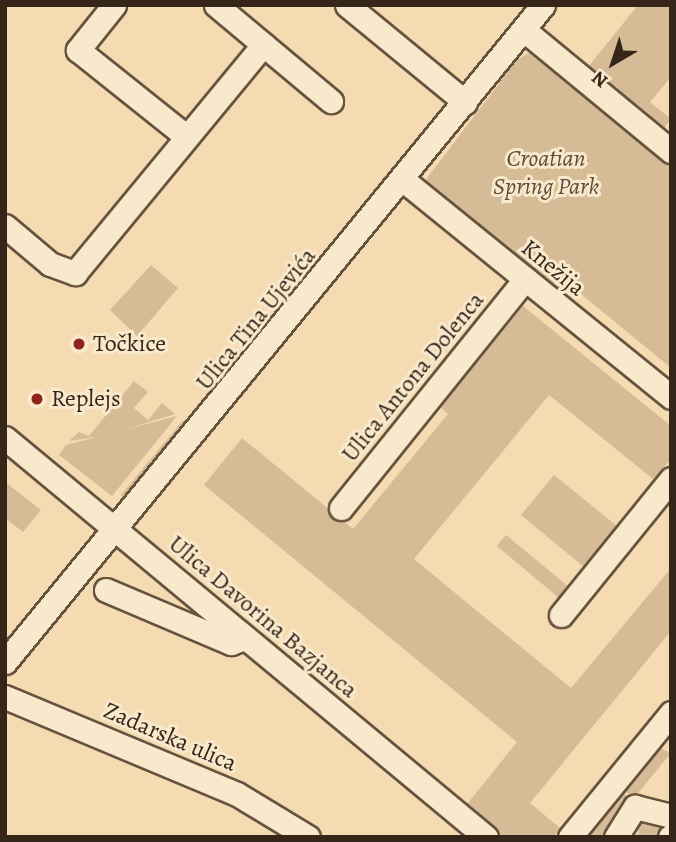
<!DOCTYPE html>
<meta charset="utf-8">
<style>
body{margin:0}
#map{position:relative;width:676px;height:842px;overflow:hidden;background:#f5dbb1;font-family:Alegreya,serif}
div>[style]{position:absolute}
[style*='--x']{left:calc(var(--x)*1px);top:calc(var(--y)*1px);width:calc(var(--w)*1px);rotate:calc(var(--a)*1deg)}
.green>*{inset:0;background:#d5bc97}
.roads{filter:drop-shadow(2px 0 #66533f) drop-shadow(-2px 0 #66533f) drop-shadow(0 2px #66533f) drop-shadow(0 -2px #66533f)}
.minor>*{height:23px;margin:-11.5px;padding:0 11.5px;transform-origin:11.5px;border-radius:11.5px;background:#f8e8cc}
.dots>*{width:19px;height:19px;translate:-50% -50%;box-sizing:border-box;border:4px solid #f8e8cc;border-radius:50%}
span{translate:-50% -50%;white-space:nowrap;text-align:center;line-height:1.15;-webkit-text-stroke:6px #f8e8cc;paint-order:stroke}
.park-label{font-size:24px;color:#5e4c38;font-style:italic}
.street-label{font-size:24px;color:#362619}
.poi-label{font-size:24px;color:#362619}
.left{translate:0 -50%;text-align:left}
.frame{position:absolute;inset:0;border:7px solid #362619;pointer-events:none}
.north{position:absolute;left:578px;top:28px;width:70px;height:70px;-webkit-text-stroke:5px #f8e8cc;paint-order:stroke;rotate:219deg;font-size:19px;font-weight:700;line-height:28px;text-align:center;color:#362619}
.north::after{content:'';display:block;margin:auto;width:24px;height:32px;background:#362619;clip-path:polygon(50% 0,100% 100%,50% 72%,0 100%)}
</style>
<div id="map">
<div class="green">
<i style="clip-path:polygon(638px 5px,671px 5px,671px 77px,650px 102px,671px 119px,660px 133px,584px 72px)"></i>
<i style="clip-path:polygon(529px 53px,671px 162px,671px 368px,570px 285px,559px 292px,424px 182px,517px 60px)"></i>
<i style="clip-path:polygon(151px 265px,178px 288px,137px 336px,110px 310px)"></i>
<i style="clip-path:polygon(523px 306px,671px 426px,671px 459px,653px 479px,549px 395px,414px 559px,571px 688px,671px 568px,671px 631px,530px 803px,560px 828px,554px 837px,500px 837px,464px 808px,517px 742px,204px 485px,242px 438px,353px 529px,448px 414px,440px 407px)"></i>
<i style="clip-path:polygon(134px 381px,148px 392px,134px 408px,148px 420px,162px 403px,175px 414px,108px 435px,69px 441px,79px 432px,89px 436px)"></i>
<i style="clip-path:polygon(177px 416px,112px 496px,59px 455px,66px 445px)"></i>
<i style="clip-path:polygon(183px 420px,184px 428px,122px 497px,121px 495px)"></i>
<i style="clip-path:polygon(554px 475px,617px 526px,584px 567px,521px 515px)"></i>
<i style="clip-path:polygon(5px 482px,41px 510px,23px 532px,5px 518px)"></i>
<i style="clip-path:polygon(506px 535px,569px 587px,559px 598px,497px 546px)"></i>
<i style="clip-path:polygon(660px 748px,671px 753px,634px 798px,625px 791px)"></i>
<i style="clip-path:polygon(623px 793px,629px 798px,603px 837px,587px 837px)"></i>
<i style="clip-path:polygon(658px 816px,666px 837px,638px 837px,639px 819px)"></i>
</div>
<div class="roads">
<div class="minor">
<i style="--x:114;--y:5;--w:58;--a:128.7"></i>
<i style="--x:78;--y:50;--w:139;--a:38.6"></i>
<i style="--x:216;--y:5;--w:150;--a:39.9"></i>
<i style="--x:347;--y:5;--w:153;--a:39.4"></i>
<i style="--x:524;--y:30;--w:190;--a:39.5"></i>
<i style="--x:402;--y:179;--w:346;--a:39"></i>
<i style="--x:5;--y:226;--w:59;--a:40.2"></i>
<i style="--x:50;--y:264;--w:27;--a:20"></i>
<i style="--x:75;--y:273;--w:296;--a:-50.5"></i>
<i style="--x:5;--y:438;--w:625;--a:39.68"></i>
<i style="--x:341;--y:508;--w:294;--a:-51.2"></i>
<i style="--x:106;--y:590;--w:136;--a:23"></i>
<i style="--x:231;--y:643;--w:15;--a:-20"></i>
<i style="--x:561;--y:615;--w:175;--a:-51"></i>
<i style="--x:5;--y:662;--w:849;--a:-50.69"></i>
<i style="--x:5;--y:697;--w:251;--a:22.7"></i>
<i style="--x:237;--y:794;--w:83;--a:31.2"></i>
<i style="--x:570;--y:837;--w:160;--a:-50.8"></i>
<i style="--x:616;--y:837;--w:36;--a:-58"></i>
<i style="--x:635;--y:807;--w:37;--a:14"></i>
<i style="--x:670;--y:837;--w:1;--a:-45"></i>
</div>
</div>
<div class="dots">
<i style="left:79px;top:344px;background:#8f2418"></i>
<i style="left:37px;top:399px;background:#8f2418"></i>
</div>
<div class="park-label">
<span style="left:546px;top:173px">Croatian<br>Spring Park</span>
</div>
<div class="street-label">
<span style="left:553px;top:268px;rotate:39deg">Knežija</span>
<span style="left:256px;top:319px;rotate:-51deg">Ulica Tina Ujevića</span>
<span style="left:413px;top:377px;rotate:-51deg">Ulica Antona Dolenca</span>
<span style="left:263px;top:617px;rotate:40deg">Ulica Davorina Bazjanca</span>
<span style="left:170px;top:737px;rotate:23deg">Zadarska ulica</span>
</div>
<div class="poi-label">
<span class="left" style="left:93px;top:344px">Točkice</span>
<span class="left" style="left:51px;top:399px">Replejs</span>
</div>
<div class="frame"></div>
<div class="north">N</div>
</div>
